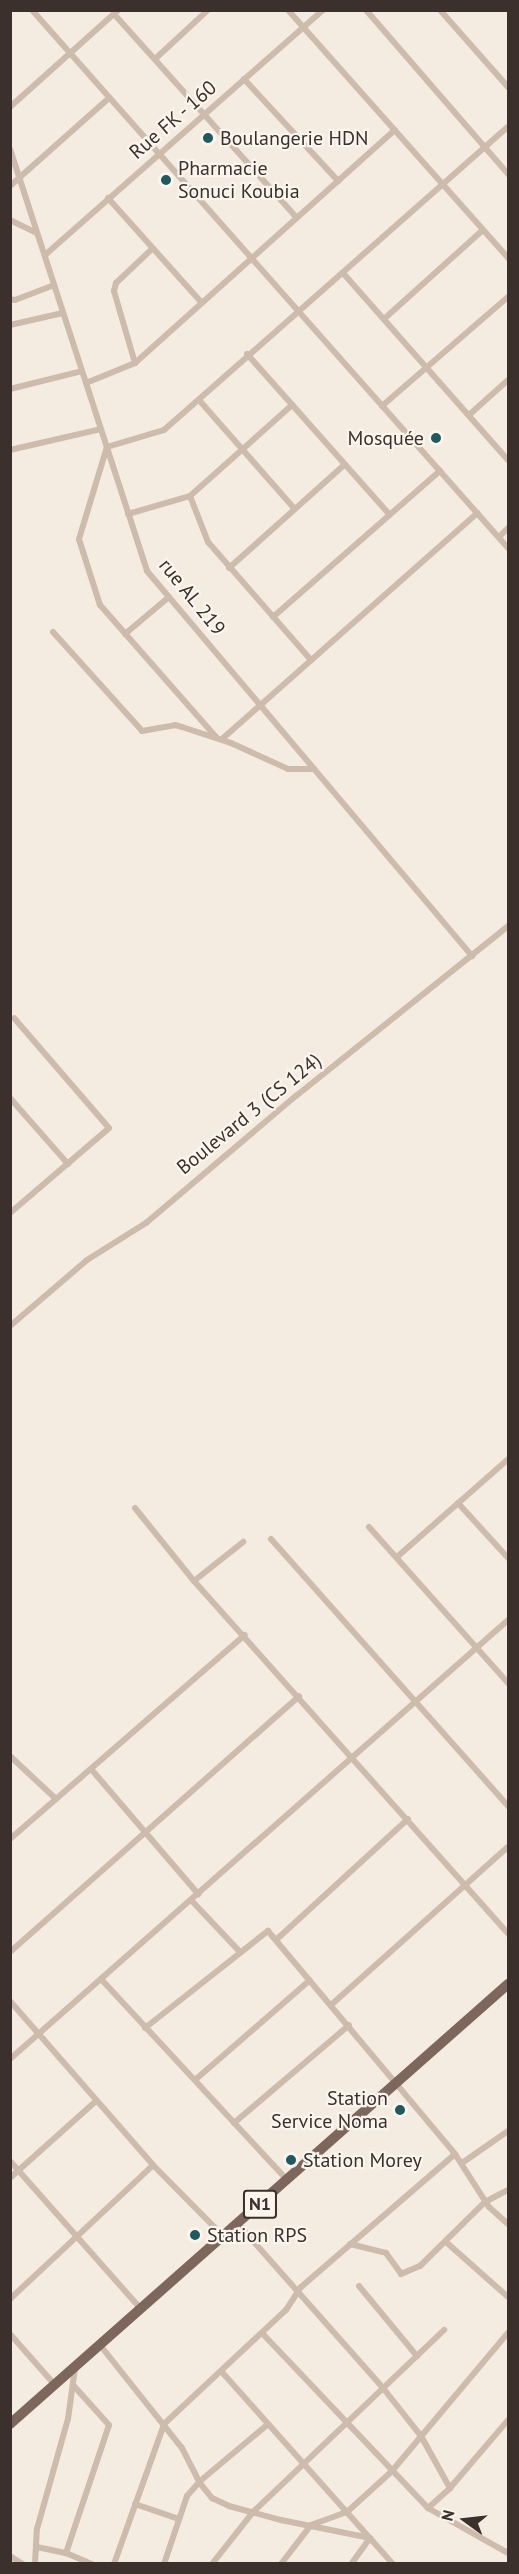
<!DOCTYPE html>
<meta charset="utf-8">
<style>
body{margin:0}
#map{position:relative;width:519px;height:2574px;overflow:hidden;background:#f4ebe1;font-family:"PT Sans",sans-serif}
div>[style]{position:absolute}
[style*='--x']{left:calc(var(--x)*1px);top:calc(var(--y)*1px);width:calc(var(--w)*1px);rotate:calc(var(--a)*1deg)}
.street>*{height:6px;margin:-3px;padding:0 3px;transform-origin:3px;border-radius:3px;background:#cdbbac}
.primary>*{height:10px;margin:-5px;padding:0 5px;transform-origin:5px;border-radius:5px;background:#7d675c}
.dots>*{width:16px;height:16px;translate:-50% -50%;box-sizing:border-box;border:3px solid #fbf5ee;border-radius:50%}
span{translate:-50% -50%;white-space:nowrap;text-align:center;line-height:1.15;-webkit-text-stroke:4.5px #fbf5ee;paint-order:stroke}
.shield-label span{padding:2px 4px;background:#fbf5ee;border:2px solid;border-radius:4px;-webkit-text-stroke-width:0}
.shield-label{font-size:18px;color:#3b302b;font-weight:700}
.street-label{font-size:20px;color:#3b302b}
.poi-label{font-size:20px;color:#3b302b}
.left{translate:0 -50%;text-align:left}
.right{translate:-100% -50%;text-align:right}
.frame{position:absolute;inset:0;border:12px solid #3b302b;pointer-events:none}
.north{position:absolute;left:435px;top:2490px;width:60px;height:60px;-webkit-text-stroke:4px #fbf5ee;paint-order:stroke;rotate:285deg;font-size:16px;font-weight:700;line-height:24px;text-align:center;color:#3b302b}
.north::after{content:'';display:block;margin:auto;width:21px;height:27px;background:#3b302b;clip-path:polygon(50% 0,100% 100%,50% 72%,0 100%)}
</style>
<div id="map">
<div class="street">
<i style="--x:32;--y:10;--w:718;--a:48.5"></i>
<i style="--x:288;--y:10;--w:332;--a:48.4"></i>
<i style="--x:366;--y:10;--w:217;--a:49.1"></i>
<i style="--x:440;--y:10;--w:103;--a:48.6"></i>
<i style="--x:114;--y:14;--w:273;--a:48.1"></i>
<i style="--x:155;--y:59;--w:72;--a:-42.8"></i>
<i style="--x:244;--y:79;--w:139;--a:47.3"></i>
<i style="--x:10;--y:107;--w:145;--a:-41.9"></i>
<i style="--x:10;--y:149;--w:444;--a:72"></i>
<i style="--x:147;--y:571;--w:504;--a:49.83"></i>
<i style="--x:10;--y:186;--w:132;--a:-41.6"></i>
<i style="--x:108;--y:198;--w:140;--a:48.2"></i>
<i style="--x:10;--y:220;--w:30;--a:26"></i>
<i style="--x:45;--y:255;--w:371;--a:-41.4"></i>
<i style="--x:343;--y:273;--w:249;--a:48.6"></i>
<i style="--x:10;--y:299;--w:5;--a:11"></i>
<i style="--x:15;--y:300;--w:42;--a:-21"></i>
<i style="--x:384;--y:319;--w:133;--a:-42"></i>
<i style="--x:10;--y:325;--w:54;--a:-12.8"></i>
<i style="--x:247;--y:354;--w:214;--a:48.4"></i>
<i style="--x:135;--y:363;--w:75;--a:-106.3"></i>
<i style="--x:114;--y:291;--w:8;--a:-76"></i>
<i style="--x:116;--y:283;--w:50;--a:-43.4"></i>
<i style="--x:86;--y:383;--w:53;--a:-22.2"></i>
<i style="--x:135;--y:363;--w:349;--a:-41.9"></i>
<i style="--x:10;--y:389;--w:74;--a:-14"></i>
<i style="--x:199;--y:400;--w:144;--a:48.7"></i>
<i style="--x:382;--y:406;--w:167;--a:-40.9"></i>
<i style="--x:469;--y:415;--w:52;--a:-41.9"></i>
<i style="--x:10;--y:450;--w:93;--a:-13"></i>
<i style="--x:190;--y:496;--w:49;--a:68.6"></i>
<i style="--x:208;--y:542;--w:157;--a:48.9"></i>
<i style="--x:128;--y:514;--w:65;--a:-16.2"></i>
<i style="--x:190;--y:496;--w:137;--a:-41.7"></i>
<i style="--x:499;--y:537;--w:13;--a:-45"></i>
<i style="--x:229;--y:568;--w:154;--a:-41.8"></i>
<i style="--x:273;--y:617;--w:222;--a:-41.2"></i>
<i style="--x:53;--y:632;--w:133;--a:48"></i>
<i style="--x:142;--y:731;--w:34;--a:-10"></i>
<i style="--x:175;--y:725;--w:7;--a:16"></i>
<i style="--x:182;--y:727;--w:52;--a:18.1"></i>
<i style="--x:231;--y:743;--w:63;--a:24.5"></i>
<i style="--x:288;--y:769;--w:26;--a:0"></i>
<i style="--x:125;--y:634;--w:57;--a:-40.1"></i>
<i style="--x:216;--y:737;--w:176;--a:-131.3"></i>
<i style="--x:100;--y:605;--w:69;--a:-107.7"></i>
<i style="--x:79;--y:539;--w:96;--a:-73.1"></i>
<i style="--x:107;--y:447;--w:59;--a:-16.6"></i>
<i style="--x:164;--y:430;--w:458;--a:-41.4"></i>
<i style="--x:222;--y:739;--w:341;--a:-41.5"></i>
<i style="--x:10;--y:1098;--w:88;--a:48.7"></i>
<i style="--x:10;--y:1213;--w:130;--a:-40.6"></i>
<i style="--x:109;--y:1128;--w:145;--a:-130.8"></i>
<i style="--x:10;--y:1326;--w:101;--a:-40.6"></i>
<i style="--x:87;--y:1260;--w:70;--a:-32.1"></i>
<i style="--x:146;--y:1223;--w:197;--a:-40.3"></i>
<i style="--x:296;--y:1096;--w:272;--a:-38.7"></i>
<i style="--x:458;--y:1503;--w:74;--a:47.7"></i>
<i style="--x:135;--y:1508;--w:94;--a:51.1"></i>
<i style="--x:194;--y:1581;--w:472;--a:48.3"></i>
<i style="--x:369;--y:1527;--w:209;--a:48.3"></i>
<i style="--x:271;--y:1539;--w:357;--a:48.4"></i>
<i style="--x:397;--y:1557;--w:148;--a:-41.4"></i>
<i style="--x:194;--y:1581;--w:63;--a:-38.5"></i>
<i style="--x:10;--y:1756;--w:63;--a:43.1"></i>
<i style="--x:91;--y:1769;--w:165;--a:49.4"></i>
<i style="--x:10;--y:1839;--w:311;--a:-41"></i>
<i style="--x:191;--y:1900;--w:71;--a:46.7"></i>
<i style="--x:276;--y:1940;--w:179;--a:-42.5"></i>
<i style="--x:10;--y:1952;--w:386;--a:-41.5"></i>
<i style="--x:101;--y:1979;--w:274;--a:47.2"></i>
<i style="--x:10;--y:2001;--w:218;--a:48.9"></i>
<i style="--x:153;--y:2165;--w:100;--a:45.4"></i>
<i style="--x:331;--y:2005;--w:237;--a:-41.8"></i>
<i style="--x:145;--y:2028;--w:157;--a:-38.3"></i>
<i style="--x:268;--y:1931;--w:291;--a:50"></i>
<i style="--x:455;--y:2154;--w:63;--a:57.3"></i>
<i style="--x:489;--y:2207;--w:25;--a:42"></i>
<i style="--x:10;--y:2059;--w:664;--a:-41.4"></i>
<i style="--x:195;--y:2080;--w:152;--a:-41"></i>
<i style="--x:234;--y:2123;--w:151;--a:-40.4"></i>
<i style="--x:10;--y:2161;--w:198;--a:48.5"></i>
<i style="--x:462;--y:2163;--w:56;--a:-34.8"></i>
<i style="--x:10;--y:2178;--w:115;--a:-41.8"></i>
<i style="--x:238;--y:2224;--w:219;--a:48.5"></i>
<i style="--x:383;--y:2388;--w:61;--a:51.6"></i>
<i style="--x:421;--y:2436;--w:60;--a:60.9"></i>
<i style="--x:446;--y:2242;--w:83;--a:41.6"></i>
<i style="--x:350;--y:2244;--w:37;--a:14"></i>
<i style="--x:386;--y:2253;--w:26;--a:54"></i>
<i style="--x:401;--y:2274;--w:21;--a:-23"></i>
<i style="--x:420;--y:2266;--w:91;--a:-44.6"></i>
<i style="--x:485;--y:2202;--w:26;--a:-28"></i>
<i style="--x:359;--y:2286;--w:91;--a:50.4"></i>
<i style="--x:10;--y:2299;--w:196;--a:-43.1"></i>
<i style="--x:262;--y:2333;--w:241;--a:46.5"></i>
<i style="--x:428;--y:2508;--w:92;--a:29.4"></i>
<i style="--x:10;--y:2334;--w:68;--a:48.6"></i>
<i style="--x:100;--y:2345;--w:132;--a:51.5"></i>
<i style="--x:182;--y:2448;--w:38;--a:63"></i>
<i style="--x:199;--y:2482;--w:21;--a:51"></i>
<i style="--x:212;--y:2498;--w:19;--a:25"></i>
<i style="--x:229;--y:2506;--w:54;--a:15.1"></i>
<i style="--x:281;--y:2520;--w:91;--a:11.4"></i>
<i style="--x:370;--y:2538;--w:32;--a:126"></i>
<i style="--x:221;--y:2371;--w:259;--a:48.3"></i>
<i style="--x:135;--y:2504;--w:46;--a:18.8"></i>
<i style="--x:428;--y:2508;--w:30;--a:-42"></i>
<i style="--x:450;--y:2488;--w:89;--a:-49.5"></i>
<i style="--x:37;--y:2547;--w:30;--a:12"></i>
<i style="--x:66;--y:2553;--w:28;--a:23"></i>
<i style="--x:66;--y:2553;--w:135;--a:-71.4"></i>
<i style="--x:109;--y:2425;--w:54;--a:-132"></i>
<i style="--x:10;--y:2556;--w:15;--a:32"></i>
<i style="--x:35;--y:2564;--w:35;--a:-87"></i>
<i style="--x:37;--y:2529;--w:114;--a:-74.3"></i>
<i style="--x:68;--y:2419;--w:51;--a:-82.2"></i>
<i style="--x:114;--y:2564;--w:149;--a:-70.3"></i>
<i style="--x:164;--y:2424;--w:167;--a:-43.1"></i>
<i style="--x:286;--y:2310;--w:27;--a:-57"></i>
<i style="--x:301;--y:2287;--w:203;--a:-40.8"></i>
<i style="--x:164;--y:2564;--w:72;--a:-71.3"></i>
<i style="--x:187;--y:2496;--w:18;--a:-49"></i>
<i style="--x:199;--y:2482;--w:90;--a:-40"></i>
<i style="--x:212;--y:2564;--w:66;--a:-51.7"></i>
<i style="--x:253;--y:2512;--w:264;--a:-43.6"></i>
<i style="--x:281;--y:2564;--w:49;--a:-52.4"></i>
<i style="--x:311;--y:2525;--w:38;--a:-20"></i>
<i style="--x:347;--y:2512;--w:61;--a:-42.3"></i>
<i style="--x:392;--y:2471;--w:180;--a:-50"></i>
</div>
<div class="primary">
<i style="--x:10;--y:2424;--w:665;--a:-41.46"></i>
</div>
<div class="dots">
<i style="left:208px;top:138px;background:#1f5a5e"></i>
<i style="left:166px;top:180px;background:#1f5a5e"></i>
<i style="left:436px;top:438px;background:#1f5a5e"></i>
<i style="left:400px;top:2110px;background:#1f5a5e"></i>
<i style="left:291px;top:2160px;background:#1f5a5e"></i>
<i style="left:195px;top:2235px;background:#1f5a5e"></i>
</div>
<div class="shield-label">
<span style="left:260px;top:2204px">N1</span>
</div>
<div class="street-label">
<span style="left:173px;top:120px;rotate:-41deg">Rue FK - 160</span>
<span style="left:192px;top:597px;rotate:51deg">rue AL 219</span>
<span style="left:249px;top:1114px;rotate:-39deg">Boulevard 3 (CS 124)</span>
</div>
<div class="poi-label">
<span class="left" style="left:220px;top:138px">Boulangerie HDN</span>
<span class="left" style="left:178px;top:180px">Pharmacie<br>Sonuci Koubia</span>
<span class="right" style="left:424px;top:438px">Mosquée</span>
<span class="right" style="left:388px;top:2110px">Station<br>Service Noma</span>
<span class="left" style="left:303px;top:2160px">Station Morey</span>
<span class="left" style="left:207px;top:2235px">Station RPS</span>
</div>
<div class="frame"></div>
<div class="north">N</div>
</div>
